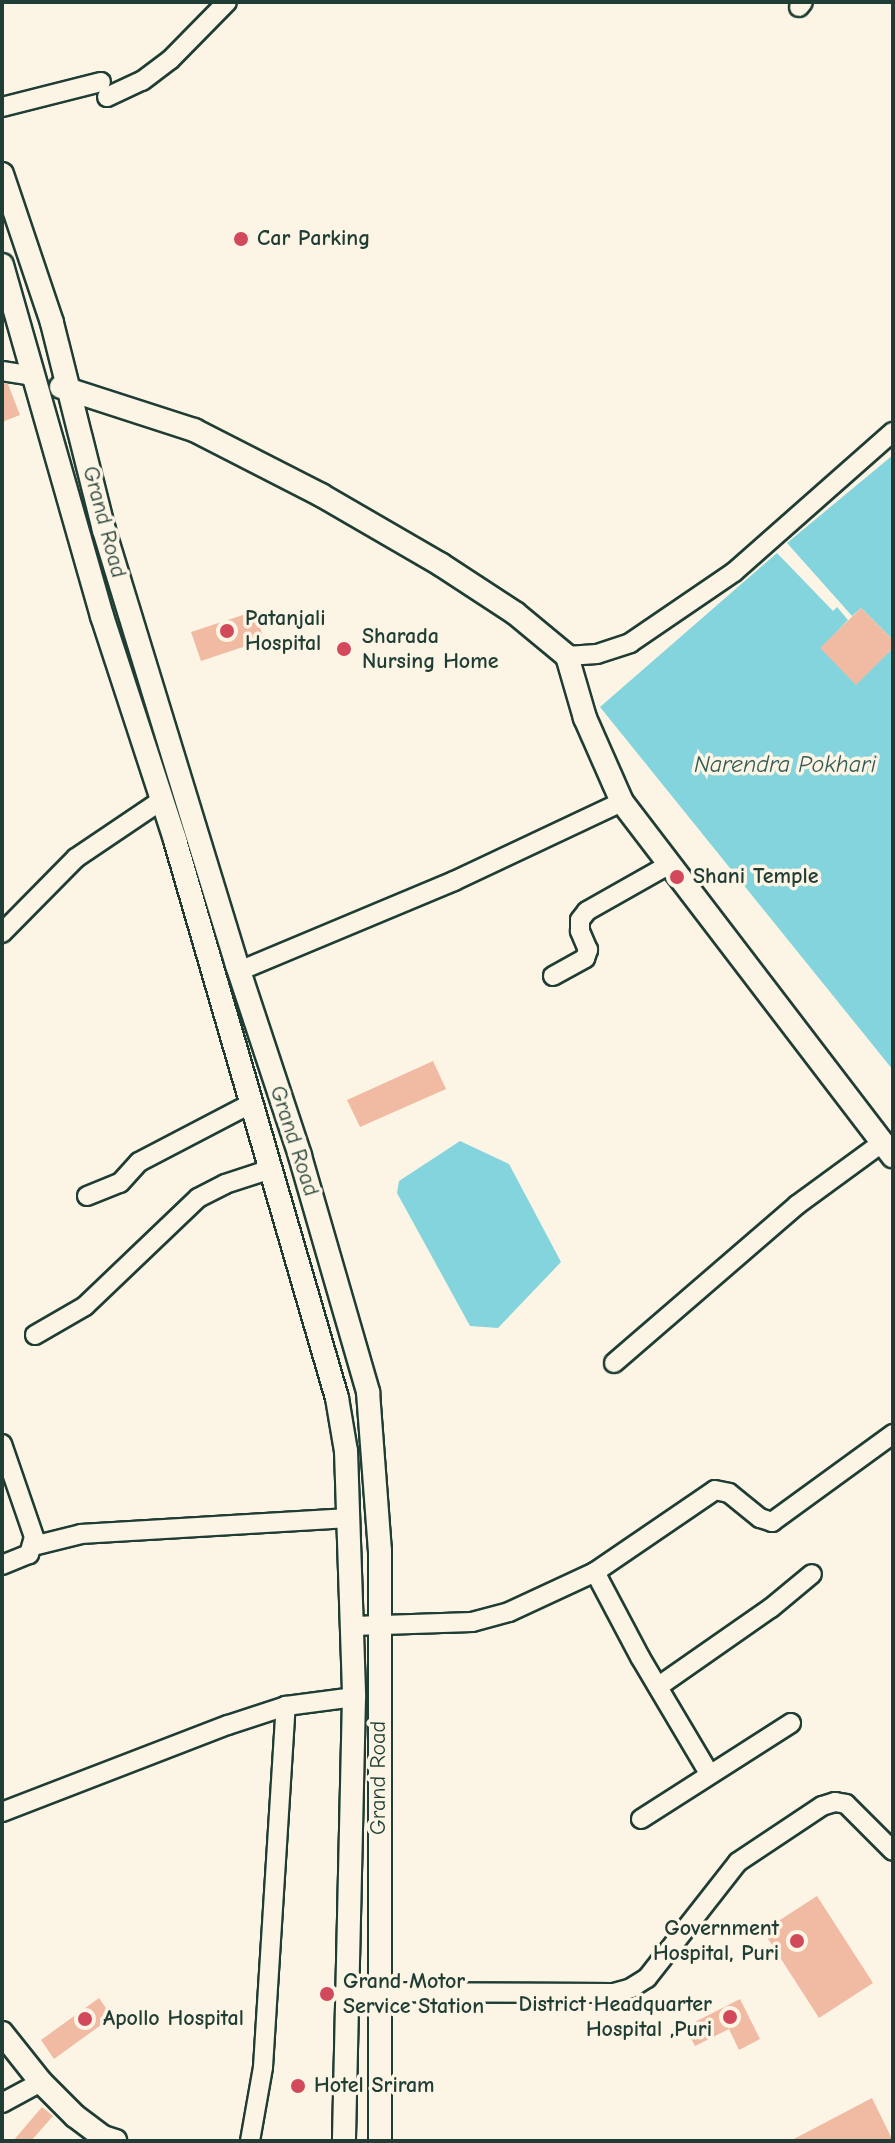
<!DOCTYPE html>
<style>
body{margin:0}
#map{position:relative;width:895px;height:2143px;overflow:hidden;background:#fcf5e5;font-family:"Comic Neue",sans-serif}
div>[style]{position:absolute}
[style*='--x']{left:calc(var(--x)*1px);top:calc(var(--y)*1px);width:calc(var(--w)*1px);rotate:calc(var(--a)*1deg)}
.water>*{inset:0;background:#83d4dd}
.building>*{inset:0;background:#f0bba2}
.roads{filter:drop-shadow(2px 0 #1f3d34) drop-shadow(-2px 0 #1f3d34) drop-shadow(0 2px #1f3d34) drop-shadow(0 -2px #1f3d34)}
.minor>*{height:18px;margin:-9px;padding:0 9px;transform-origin:9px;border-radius:9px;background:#fcf5e5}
.major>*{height:22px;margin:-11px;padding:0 11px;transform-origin:11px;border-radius:11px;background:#fcf5e5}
.dots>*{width:22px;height:22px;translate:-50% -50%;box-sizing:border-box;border:4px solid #fcf5e5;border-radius:50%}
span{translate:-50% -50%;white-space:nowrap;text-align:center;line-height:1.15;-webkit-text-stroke:7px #fcf5e5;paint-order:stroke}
.poi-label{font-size:22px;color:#1f3d34;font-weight:700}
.left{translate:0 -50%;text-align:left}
.right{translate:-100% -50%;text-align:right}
.street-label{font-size:22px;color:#1f3d34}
.water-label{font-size:24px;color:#335b56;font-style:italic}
.frame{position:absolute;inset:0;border:4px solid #1f3d34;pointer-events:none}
</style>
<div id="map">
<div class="water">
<i style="clip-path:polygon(893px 455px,893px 640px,861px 608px,852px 616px,787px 543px)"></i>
<i style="clip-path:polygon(777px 553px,833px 611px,837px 607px,848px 620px,821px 648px,856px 684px,893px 648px,893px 1070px,600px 707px)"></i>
<i style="clip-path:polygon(460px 1141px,509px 1164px,561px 1262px,498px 1328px,470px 1326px,397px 1193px,399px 1181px)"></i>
</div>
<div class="building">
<i style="clip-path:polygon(2px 383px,8px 384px,20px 415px,2px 422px)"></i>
<i style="clip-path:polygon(861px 608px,893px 640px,893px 648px,856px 685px,820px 648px)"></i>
<i style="clip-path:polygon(255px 611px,264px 640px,201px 661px,191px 632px)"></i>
<i style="clip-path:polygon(433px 1061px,446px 1089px,360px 1127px,347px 1100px)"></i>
<i style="clip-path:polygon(817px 1896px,873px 1983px,819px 2018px,763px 1931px)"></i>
<i style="clip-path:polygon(99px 1998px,112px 2017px,54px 2059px,41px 2040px)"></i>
<i style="clip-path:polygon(740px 1999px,760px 2039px,739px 2050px,729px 2029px,695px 2046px,685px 2027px)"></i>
<i style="clip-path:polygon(872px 2098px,893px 2141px,790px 2141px)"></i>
<i style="clip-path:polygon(42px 2107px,53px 2116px,31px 2141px,13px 2141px)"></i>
</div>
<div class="roads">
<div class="minor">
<i style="--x:799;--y:7;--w:6;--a:-51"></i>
<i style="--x:107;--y:97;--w:38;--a:-25"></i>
<i style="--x:142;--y:81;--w:35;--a:-37"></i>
<i style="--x:170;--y:60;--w:81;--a:-45.5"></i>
<i style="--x:2;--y:107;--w:102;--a:-14.2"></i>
<i style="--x:2;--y:371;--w:32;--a:9"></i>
<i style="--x:567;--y:656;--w:30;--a:-4"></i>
<i style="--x:597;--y:654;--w:35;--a:-18"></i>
<i style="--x:630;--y:643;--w:126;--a:-34.3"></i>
<i style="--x:734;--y:572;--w:212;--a:-41.4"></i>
<i style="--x:2;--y:933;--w:105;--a:-45.4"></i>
<i style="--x:76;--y:858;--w:104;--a:-34"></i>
<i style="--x:239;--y:971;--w:233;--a:-22.7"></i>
<i style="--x:454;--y:881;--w:186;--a:-25.2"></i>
<i style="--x:553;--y:976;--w:37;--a:-29"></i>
<i style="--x:585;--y:958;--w:9;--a:-69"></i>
<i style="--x:588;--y:950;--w:21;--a:-113"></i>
<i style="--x:580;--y:931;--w:11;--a:-90"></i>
<i style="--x:580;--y:920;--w:11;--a:-52"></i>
<i style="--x:587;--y:911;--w:95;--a:-29.5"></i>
<i style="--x:87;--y:1196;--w:35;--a:-22"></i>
<i style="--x:120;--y:1183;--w:28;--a:-48"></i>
<i style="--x:139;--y:1162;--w:127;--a:-27.6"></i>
<i style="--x:35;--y:1335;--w:58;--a:-30.1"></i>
<i style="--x:85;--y:1306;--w:156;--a:-43.7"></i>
<i style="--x:198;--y:1198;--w:30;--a:-27"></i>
<i style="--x:225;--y:1184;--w:48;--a:-18.1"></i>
<i style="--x:614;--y:1363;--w:242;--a:-40.8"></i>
<i style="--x:797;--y:1205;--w:107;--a:-36.2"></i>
<i style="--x:2;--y:1444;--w:98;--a:71"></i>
<i style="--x:34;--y:1537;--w:18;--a:106"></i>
<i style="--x:29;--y:1554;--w:29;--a:158"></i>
<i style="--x:33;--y:1546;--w:49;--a:-14"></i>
<i style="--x:81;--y:1534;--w:268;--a:-3.4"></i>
<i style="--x:595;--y:1572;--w:96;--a:62.1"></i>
<i style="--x:640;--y:1657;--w:135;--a:59.3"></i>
<i style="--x:353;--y:1626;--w:119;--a:-1.9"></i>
<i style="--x:472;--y:1622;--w:38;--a:-15"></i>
<i style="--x:509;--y:1612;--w:95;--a:-24.9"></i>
<i style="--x:595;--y:1572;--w:145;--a:-34.3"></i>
<i style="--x:715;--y:1490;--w:14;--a:12"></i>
<i style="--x:729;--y:1493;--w:40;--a:39"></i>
<i style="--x:760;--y:1518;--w:13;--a:18"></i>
<i style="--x:772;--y:1522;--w:150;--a:-36"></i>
<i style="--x:659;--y:1686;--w:136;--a:-34.9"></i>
<i style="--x:771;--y:1608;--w:53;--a:-39.7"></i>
<i style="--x:2;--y:1812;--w:242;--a:-21.1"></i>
<i style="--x:228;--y:1725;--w:61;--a:-18.1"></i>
<i style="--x:286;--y:1706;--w:69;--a:-7.5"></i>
<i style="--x:641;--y:1819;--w:178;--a:-32.6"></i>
<i style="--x:344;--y:1992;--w:270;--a:0.2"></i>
<i style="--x:614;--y:1993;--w:18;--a:-16"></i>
<i style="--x:631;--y:1988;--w:19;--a:-32"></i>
<i style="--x:647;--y:1978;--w:147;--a:-51.9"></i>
<i style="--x:738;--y:1862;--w:101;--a:-33.7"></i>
<i style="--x:822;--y:1806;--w:14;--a:-17"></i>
<i style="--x:835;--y:1802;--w:11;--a:10"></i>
<i style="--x:846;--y:1804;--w:66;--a:45"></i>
<i style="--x:2;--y:2103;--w:44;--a:-28.3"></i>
<i style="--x:250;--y:2141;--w:75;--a:-80"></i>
<i style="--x:263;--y:2067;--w:362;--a:-86.4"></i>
</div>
<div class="major">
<i style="--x:2;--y:174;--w:157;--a:71.4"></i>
<i style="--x:52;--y:323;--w:213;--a:75.9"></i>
<i style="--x:104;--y:530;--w:455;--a:73"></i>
<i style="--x:237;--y:965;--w:201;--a:71.7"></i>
<i style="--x:300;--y:1156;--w:246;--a:73.9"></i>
<i style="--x:368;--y:1392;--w:159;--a:85.7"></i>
<i style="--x:380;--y:1551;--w:590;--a:90"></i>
<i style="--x:2;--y:265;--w:365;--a:74.1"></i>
<i style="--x:102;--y:616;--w:236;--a:71.9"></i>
<i style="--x:175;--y:840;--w:581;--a:73.81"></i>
<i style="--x:337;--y:1398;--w:54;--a:80.4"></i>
<i style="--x:346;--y:1451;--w:246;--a:88.1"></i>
<i style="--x:354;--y:1697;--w:444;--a:91.3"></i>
<i style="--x:61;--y:387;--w:140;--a:17.9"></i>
<i style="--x:194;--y:430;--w:143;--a:27.1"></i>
<i style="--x:321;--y:495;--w:138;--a:30.1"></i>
<i style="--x:440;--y:564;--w:90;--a:33.2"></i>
<i style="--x:515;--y:613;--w:67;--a:39.6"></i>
<i style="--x:567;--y:656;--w:65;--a:73.8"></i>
<i style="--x:585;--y:718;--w:92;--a:66.2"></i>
<i style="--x:622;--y:802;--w:446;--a:52.6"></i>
<i style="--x:2;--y:2033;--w:63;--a:51.5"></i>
<i style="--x:41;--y:2082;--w:48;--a:45"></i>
<i style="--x:75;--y:2116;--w:35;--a:37"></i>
<i style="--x:103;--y:2137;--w:13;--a:18"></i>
</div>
</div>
<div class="dots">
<i style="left:241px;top:239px;background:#d1495b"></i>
<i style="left:227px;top:631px;background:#d1495b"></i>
<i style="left:344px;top:649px;background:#d1495b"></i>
<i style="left:677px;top:877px;background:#d1495b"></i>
<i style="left:797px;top:1941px;background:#d1495b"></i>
<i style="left:327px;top:1994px;background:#d1495b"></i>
<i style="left:730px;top:2017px;background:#d1495b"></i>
<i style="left:85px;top:2019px;background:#d1495b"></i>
<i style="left:298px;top:2086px;background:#d1495b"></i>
</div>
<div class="poi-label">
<span class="left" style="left:257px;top:239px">Car Parking</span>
<span class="left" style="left:245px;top:631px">Patanjali<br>Hospital</span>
<span class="left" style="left:362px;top:649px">Sharada<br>Nursing Home</span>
<span class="left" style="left:693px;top:877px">Shani Temple</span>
<span class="right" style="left:779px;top:1941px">Government<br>Hospital, Puri</span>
<span class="left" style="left:343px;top:1994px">Grand Motor<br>Service Station</span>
<span class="right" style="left:712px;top:2017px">District Headquarter<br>Hospital ,Puri</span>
<span class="left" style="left:103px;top:2019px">Apollo Hospital</span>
<span class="left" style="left:314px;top:2086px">Hotel Sriram</span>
</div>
<div class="street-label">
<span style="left:104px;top:522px;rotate:75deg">Grand Road</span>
<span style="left:294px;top:1141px;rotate:72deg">Grand Road</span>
<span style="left:379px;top:1778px;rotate:-90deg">Grand Road</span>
</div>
<div class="water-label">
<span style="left:785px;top:765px">Narendra Pokhari</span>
</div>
<div class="frame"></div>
</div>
